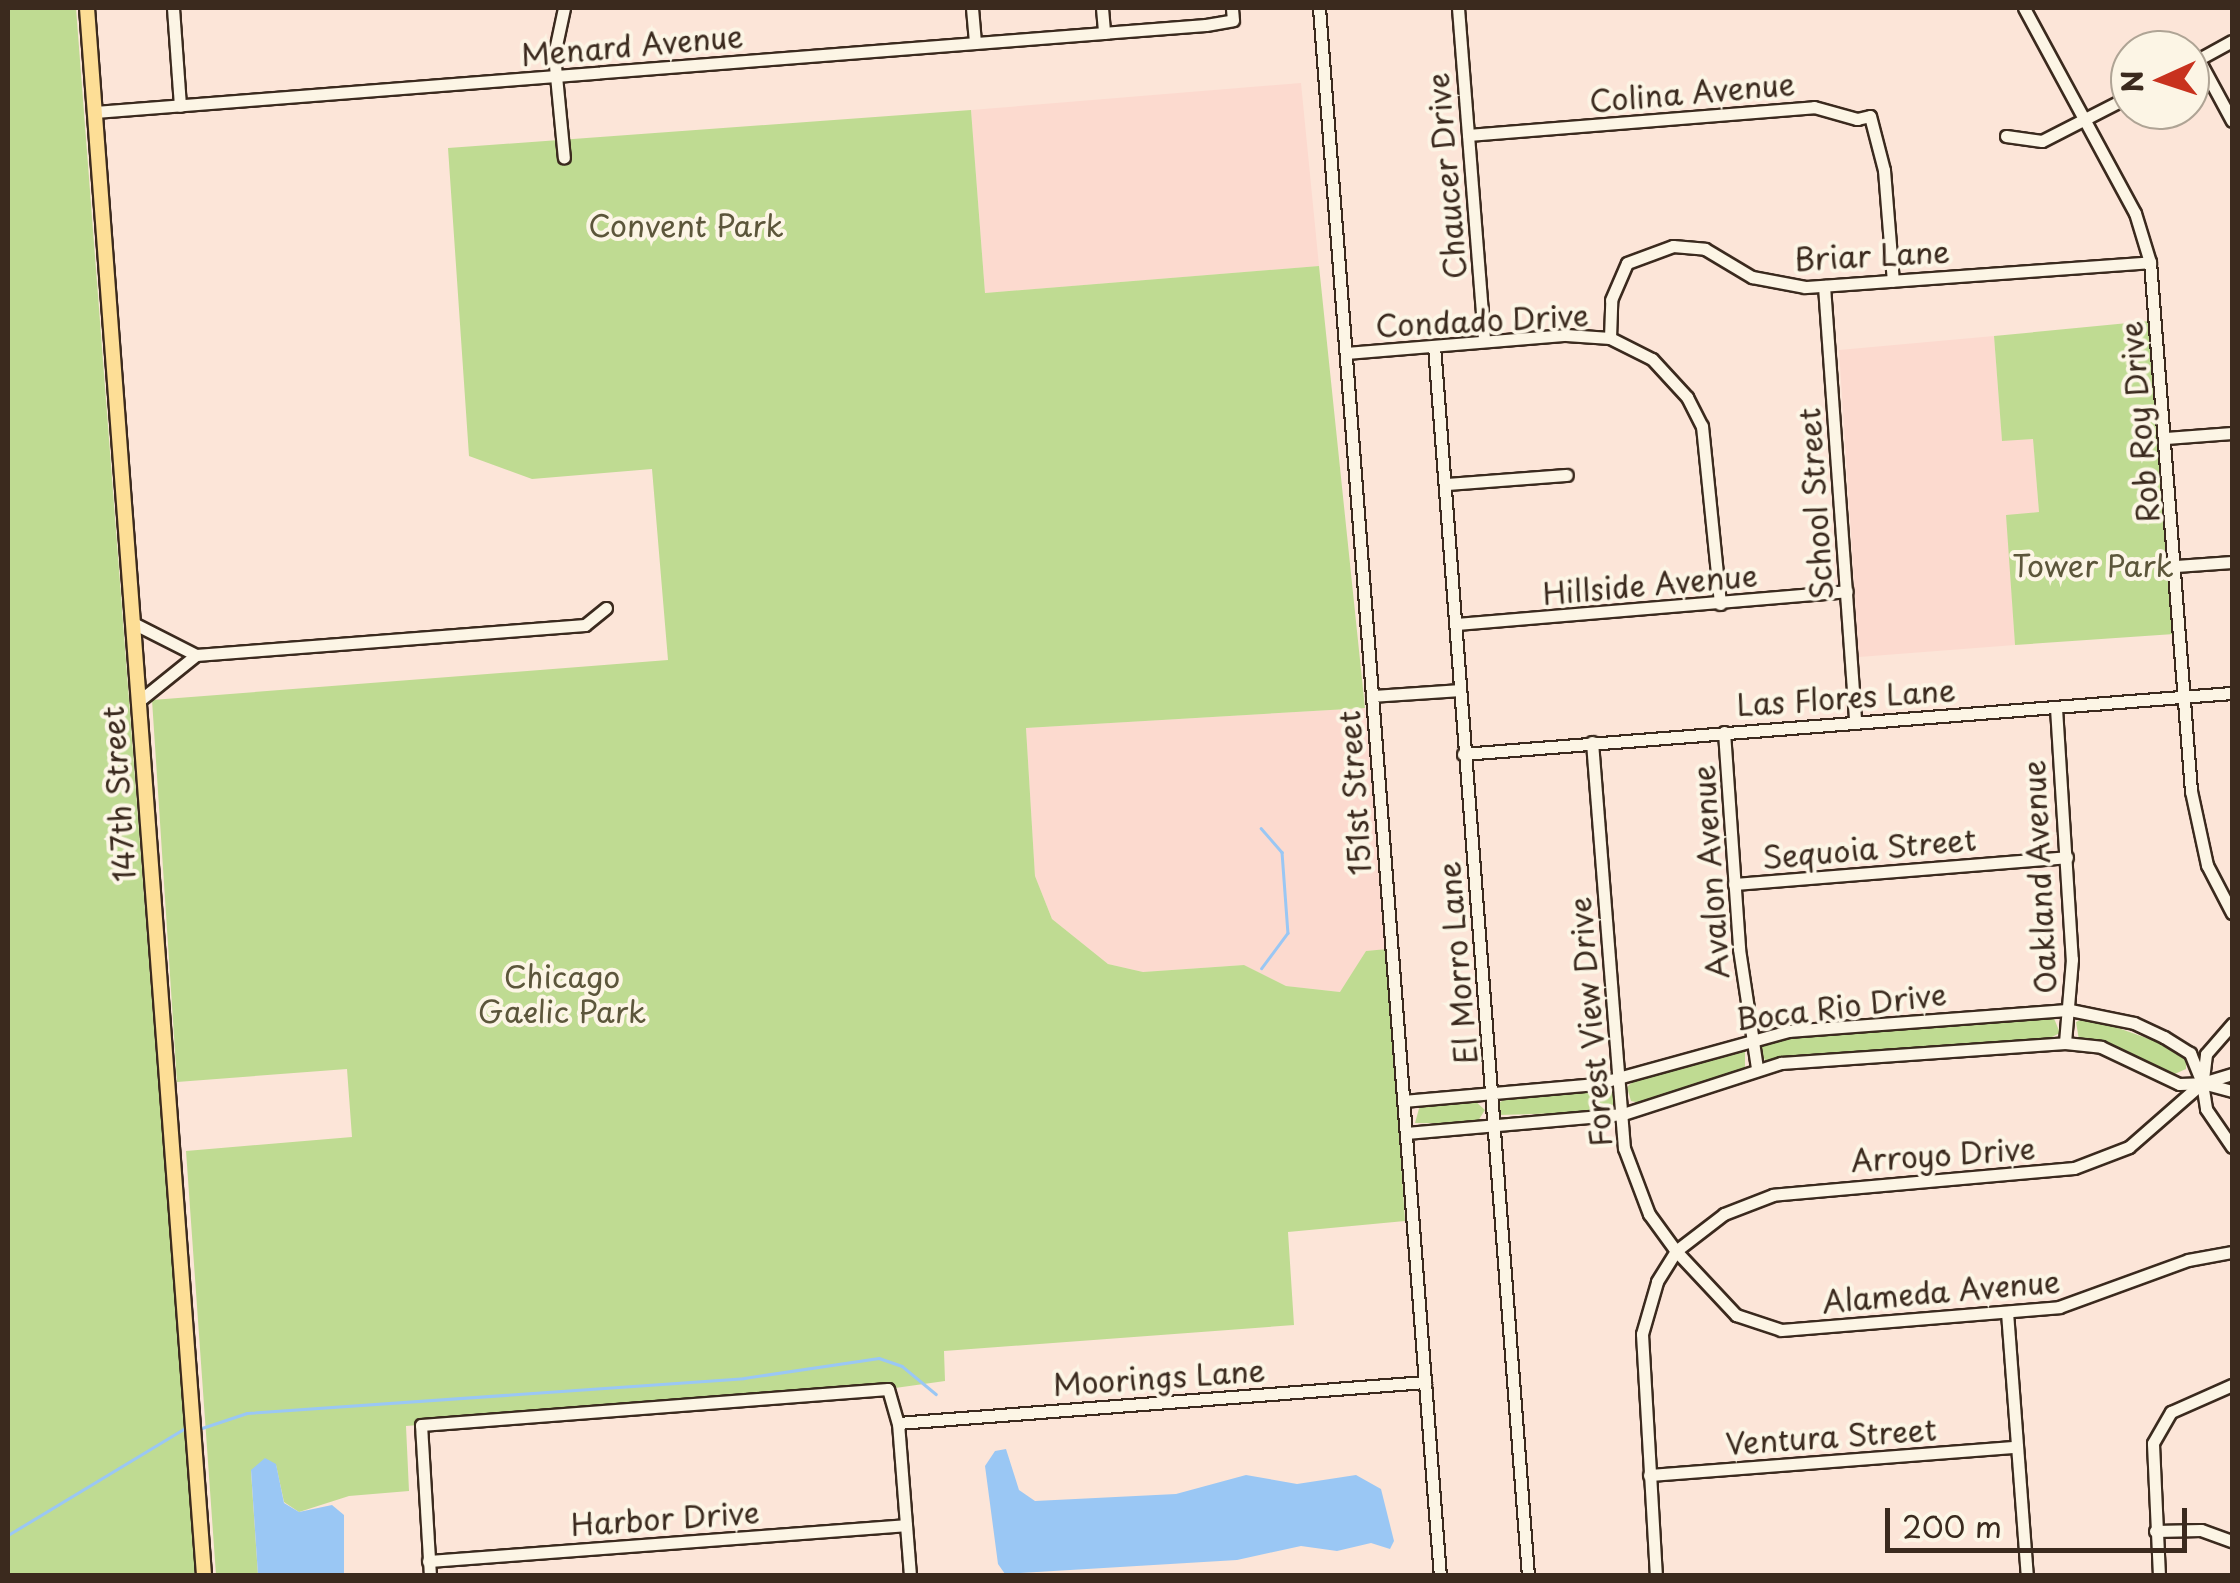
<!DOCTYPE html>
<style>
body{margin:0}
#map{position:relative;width:2240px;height:1583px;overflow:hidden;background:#fce5d8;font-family:"Playpen Sans",sans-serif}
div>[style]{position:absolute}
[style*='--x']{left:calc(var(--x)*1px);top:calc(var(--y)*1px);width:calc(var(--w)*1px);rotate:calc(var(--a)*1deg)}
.built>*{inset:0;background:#fcdacf}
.green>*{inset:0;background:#bfdb92}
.water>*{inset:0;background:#9ac7f4}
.stream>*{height:2.5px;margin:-1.25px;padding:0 1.25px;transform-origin:1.25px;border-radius:1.25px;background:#9ac7f4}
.roads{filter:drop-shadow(2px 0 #3b2a1e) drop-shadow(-2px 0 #3b2a1e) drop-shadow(0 2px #3b2a1e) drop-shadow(0 -2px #3b2a1e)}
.minor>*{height:11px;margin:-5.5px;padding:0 5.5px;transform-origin:5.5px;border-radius:5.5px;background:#fcf5e5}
.major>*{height:14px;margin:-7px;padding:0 7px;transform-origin:7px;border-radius:7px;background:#fdde96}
span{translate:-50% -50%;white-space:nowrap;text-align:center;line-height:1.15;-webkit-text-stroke:8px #fcf5e5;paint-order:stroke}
.street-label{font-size:30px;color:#3b2a1e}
.park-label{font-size:30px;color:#5c563b}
.frame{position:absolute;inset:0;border:10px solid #3b2a1e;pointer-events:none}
.north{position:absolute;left:2110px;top:30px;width:100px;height:100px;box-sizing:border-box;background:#fcf5e5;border:2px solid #afa495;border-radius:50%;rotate:267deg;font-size:28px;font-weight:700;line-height:40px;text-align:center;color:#3b2a1e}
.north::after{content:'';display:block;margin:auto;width:35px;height:45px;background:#c8321e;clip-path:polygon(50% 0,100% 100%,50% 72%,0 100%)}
.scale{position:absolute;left:1885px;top:1508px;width:302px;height:45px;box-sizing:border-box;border:5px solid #3b2a1e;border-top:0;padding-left:12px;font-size:30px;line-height:35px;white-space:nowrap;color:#3b2a1e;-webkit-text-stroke:8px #fcf5e5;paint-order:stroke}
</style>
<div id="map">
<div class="built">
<i style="clip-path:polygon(1301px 83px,1319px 266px,985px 293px,971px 110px)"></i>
<i style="clip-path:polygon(1994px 336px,2002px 440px,2033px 438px,2039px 512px,2007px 516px,2015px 645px,1859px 657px,1839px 350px)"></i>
<i style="clip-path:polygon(1365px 708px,1387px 949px,1366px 951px,1341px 992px,1286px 986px,1243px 965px,1143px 972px,1108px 964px,1052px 919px,1035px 876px,1026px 728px)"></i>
</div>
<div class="green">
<i style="clip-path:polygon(8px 8px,76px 8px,196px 1575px,8px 1575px)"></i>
<i style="clip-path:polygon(971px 110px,985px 293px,1319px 266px,1365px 708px,1026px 728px,1035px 876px,1052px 919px,1108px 964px,1143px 972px,1244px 965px,1286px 986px,1340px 992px,1366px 951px,1387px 949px,1405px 1221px,1288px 1232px,1294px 1325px,944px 1351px,945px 1381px,888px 1389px,406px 1426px,409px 1491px,349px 1496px,299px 1512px,284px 1502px,276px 1465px,251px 1471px,258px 1575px,216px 1575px,186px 1151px,352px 1137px,347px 1069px,177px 1082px,152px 700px,668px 660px,652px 469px,532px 479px,469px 456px,448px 148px)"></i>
<i style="clip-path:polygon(2149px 321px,2174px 634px,2015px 645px,2006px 515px,2039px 512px,2033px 439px,2002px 441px,1994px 336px)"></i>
<i style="clip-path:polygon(2053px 1016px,2060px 1033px,2050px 1038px,1766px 1062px,1759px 1048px,1783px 1037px)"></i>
<i style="clip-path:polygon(2087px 1017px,2155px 1041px,2186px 1060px,2186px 1069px,2170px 1076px,2119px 1050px,2079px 1040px,2076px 1022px)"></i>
<i style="clip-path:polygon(1736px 1047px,1745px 1052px,1745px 1068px,1640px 1103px,1631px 1101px,1627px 1087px,1636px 1079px)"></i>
<i style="clip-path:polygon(1604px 1089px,1614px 1092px,1616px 1102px,1604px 1112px,1499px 1115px,1499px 1103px,1508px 1097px)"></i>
<i style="clip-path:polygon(1474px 1100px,1485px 1110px,1476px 1124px,1415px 1123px,1420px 1105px)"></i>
</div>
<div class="water">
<i style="clip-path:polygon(1006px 1449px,1019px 1490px,1035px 1501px,1176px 1494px,1246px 1475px,1297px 1484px,1356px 1475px,1381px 1489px,1394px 1541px,1390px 1549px,1371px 1543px,1337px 1551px,1301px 1546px,1237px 1560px,1005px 1574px,998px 1564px,985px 1466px,995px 1451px)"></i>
<i style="clip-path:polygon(265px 1458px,276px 1464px,284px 1503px,299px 1512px,332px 1505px,344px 1515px,344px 1575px,258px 1575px,251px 1470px)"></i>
</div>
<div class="stream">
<i style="--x:1261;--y:828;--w:32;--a:49"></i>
<i style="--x:1282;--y:852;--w:81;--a:85.8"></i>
<i style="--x:1288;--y:933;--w:44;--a:126.6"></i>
<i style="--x:202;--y:1428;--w:47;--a:-18.4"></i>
<i style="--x:247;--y:1413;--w:498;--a:-4"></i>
<i style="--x:744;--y:1378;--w:136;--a:-8.4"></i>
<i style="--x:879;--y:1358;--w:24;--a:19"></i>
<i style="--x:902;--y:1366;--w:44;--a:39.5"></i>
<i style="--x:8;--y:1535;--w:205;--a:-31.1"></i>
</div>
<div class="roads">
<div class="minor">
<i style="--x:173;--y:8;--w:98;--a:85.9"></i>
<i style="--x:564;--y:8;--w:48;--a:102"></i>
<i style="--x:554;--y:55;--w:103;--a:84.5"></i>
<i style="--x:972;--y:8;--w:35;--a:85"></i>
<i style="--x:1102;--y:8;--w:25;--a:85"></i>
<i style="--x:1319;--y:8;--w:1573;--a:85.59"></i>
<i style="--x:1458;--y:8;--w:334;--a:85.5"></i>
<i style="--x:2024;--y:8;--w:233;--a:61.6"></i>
<i style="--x:2135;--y:213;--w:51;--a:73"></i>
<i style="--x:2150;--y:262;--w:531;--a:85.57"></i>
<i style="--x:2191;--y:791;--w:76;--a:77.8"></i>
<i style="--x:2207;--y:865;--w:54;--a:62.5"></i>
<i style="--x:2199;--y:60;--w:69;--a:61.6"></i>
<i style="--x:2190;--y:64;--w:48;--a:-28.7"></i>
<i style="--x:95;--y:112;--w:1114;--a:-4.48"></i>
<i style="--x:1206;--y:25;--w:27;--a:-10"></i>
<i style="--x:1233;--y:20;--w:12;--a:-95"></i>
<i style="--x:1468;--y:135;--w:347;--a:-4.6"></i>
<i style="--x:1814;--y:107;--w:45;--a:15.6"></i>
<i style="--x:1857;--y:119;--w:13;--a:-13"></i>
<i style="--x:1870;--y:116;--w:56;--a:75.5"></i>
<i style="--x:1884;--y:170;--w:111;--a:85.4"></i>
<i style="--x:2006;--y:136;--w:36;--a:8"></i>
<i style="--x:2042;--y:141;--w:99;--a:-27.1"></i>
<i style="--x:1824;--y:286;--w:434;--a:85.9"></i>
<i style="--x:1610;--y:338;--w:38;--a:-88"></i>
<i style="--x:1611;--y:300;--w:40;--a:-66.6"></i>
<i style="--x:1627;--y:263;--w:49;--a:-20.3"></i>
<i style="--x:1673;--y:246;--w:32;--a:5"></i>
<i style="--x:1705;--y:249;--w:55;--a:30.8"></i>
<i style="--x:1752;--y:277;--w:54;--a:10.7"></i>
<i style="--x:1805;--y:287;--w:346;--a:-4.1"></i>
<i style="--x:1434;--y:346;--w:1234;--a:85.63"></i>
<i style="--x:1346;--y:353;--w:221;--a:-4.7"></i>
<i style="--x:1566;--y:335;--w:44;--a:3.9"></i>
<i style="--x:1610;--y:338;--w:47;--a:26.6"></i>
<i style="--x:1652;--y:359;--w:52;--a:47.4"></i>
<i style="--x:1687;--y:397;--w:33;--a:63"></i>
<i style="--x:1702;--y:426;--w:179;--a:84.2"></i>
<i style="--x:2166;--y:438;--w:66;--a:-4.3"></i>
<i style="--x:1446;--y:484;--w:121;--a:-4.3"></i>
<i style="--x:2176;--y:566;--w:56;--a:-4.1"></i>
<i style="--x:133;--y:623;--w:71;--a:26.9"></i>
<i style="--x:196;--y:655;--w:390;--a:-4.4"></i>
<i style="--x:585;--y:625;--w:27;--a:-39"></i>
<i style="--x:1456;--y:624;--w:392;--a:-4.8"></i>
<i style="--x:1372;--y:696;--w:87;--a:-3.9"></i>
<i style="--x:139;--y:701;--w:73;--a:-38.9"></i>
<i style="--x:2056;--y:708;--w:252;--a:86.4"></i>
<i style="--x:2072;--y:959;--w:84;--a:94.8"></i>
<i style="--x:1724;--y:732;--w:218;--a:86"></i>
<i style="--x:1739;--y:949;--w:120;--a:81.4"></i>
<i style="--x:1592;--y:742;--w:407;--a:85.5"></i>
<i style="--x:1624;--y:1148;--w:71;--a:69.3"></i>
<i style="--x:1649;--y:1214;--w:46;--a:53.9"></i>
<i style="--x:1676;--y:1251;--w:36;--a:122"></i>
<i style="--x:1657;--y:1282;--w:54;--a:106.1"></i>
<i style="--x:1642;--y:1334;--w:242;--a:86.7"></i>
<i style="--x:1463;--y:754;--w:771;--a:-4.54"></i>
<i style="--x:1734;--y:884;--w:334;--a:-4.6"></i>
<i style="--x:2232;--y:1074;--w:31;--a:163"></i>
<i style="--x:2202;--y:1083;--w:97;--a:138.8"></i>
<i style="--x:2129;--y:1147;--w:59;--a:159.1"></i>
<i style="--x:2074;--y:1168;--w:302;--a:174.9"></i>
<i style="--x:1773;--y:1195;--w:53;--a:158.8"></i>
<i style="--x:1724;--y:1214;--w:61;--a:142.4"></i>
<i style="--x:1676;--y:1251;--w:88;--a:46.8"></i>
<i style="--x:1736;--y:1315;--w:47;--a:18.4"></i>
<i style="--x:1781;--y:1330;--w:279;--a:-4.7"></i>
<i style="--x:2059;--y:1307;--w:137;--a:-20"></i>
<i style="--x:2188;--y:1260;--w:45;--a:-10.3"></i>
<i style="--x:2203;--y:1079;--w:25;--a:-83"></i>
<i style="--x:2206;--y:1054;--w:40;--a:-49"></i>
<i style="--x:2206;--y:1084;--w:27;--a:15"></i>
<i style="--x:1403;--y:1101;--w:194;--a:-5"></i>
<i style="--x:1596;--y:1084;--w:199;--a:-15.4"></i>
<i style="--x:1788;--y:1031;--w:283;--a:-4.3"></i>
<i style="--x:2070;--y:1010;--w:65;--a:11.5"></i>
<i style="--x:2134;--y:1023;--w:33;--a:25"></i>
<i style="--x:2164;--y:1037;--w:31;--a:32"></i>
<i style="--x:2190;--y:1053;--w:32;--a:68"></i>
<i style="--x:1406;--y:1133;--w:218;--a:-5"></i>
<i style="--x:1623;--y:1114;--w:166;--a:-17.9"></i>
<i style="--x:1781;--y:1063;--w:285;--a:-4"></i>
<i style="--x:2065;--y:1043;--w:36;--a:6"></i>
<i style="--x:2101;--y:1047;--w:86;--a:25.4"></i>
<i style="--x:2179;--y:1084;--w:23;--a:-2"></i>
<i style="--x:2202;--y:1083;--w:26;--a:81"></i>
<i style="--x:2206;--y:1109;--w:46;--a:55.6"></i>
<i style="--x:2007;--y:1312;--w:265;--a:85.7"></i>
<i style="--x:898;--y:1423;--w:529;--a:-4.45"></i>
<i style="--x:1649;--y:1475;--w:369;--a:-4.4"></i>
<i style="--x:2155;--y:1531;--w:46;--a:-1.2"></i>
<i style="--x:2201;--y:1530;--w:33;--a:20"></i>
<i style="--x:428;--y:1561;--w:479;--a:-4.3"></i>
<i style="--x:430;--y:1576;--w:151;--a:-93.4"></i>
<i style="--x:421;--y:1425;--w:468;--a:-4.4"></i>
<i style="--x:888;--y:1389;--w:35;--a:74"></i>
<i style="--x:898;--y:1423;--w:153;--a:85.5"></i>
<i style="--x:2159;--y:1576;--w:133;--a:-92.6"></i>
<i style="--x:2153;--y:1443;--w:36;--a:-60"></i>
<i style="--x:2171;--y:1412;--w:67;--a:-23.9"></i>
</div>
<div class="major">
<i style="--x:87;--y:8;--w:1572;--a:85.73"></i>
</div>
</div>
<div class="street-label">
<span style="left:632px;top:45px;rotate:-5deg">Menard Avenue</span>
<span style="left:1692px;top:92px;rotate:-5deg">Colina Avenue</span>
<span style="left:1446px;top:176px;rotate:-95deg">Chaucer Drive</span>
<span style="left:1872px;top:255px;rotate:-3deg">Briar Lane</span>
<span style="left:1482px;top:320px;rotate:-3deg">Condado Drive</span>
<span style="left:2139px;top:422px;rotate:-95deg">Rob Roy Drive</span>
<span style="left:1815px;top:504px;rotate:-94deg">School Street</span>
<span style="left:1650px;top:584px;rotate:-5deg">Hillside Avenue</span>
<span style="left:1846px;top:697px;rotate:-4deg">Las Flores Lane</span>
<span style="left:1354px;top:793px;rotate:-94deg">151st Street</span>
<span style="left:118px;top:794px;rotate:-94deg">147th Street</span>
<span style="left:1869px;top:848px;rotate:-5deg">Sequoia Street</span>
<span style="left:1710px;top:872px;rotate:-94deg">Avalon Avenue</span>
<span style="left:2039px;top:877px;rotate:-93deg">Oakland Avenue</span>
<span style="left:1457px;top:963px;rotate:-95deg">El Morro Lane</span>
<span style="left:1841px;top:1006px;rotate:-7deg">Boca Rio Drive</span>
<span style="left:1590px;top:1022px;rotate:-95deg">Forest View Drive</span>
<span style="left:1943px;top:1154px;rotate:-4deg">Arroyo Drive</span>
<span style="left:1941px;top:1291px;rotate:-5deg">Alameda Avenue</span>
<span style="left:1159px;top:1377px;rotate:-4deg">Moorings Lane</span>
<span style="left:1831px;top:1436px;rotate:-4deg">Ventura Street</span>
<span style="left:665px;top:1518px;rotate:-4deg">Harbor Drive</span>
</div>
<div class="park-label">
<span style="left:686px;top:225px">Convent Park</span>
<span style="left:2093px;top:565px">Tower Park</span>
<span style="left:562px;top:993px">Chicago<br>Gaelic Park</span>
</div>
<div class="frame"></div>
<div class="north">N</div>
<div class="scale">200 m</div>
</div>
